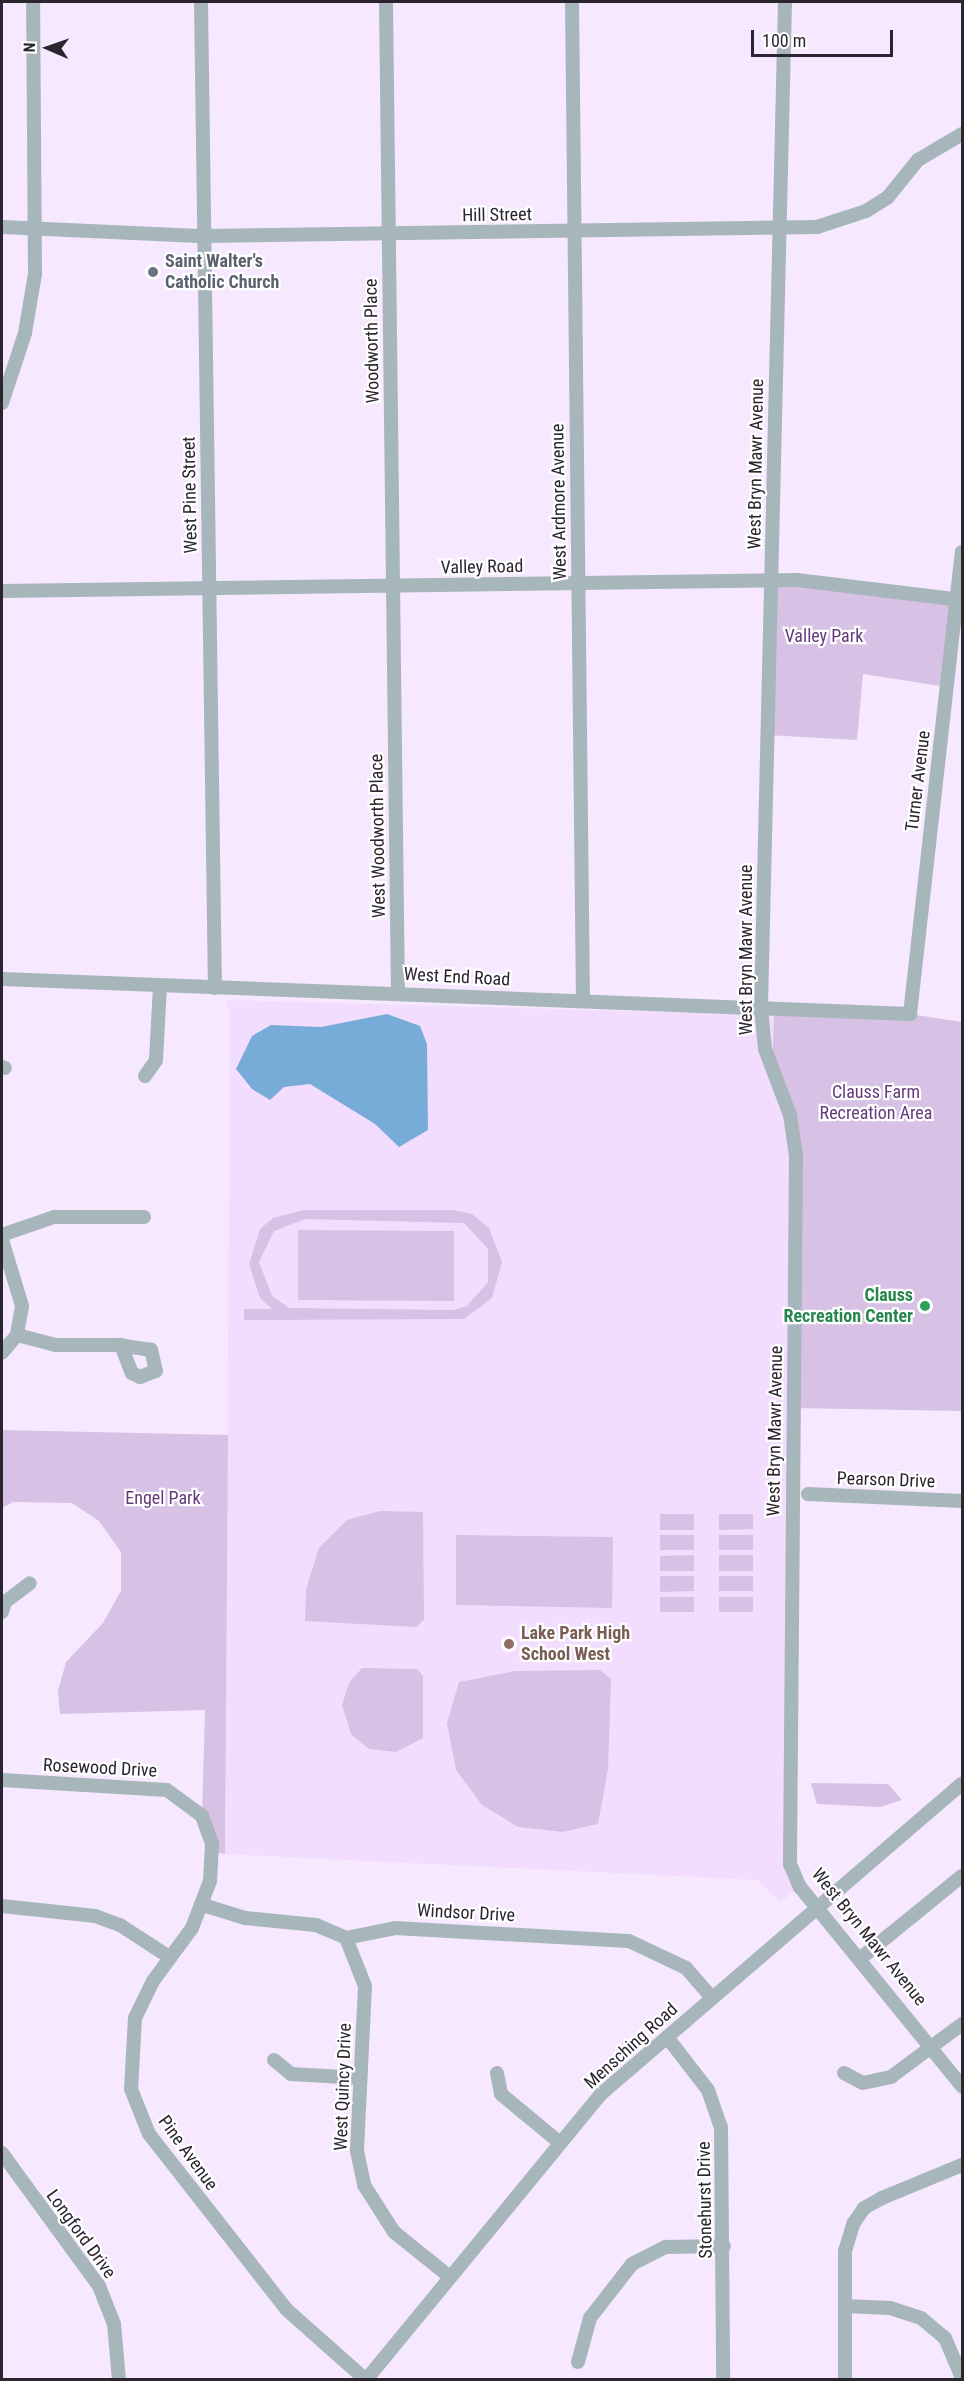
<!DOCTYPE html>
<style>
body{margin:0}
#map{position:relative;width:964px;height:2381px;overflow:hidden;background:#f6e8fe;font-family:"Roboto Condensed",sans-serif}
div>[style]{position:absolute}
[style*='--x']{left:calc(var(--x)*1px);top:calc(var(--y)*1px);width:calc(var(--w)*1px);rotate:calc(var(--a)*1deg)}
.built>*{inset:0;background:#f2ddfe}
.green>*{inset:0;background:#d7c1e5}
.water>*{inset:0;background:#78acd8}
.minor>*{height:14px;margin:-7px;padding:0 7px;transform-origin:7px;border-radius:7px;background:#a7b6bb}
.dots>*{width:16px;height:16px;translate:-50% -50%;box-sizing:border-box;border:3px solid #fff;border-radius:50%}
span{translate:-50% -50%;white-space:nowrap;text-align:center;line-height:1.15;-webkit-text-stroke:4.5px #fff;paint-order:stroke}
.street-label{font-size:18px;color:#2b252f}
.worship-label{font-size:18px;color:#5b616d;font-weight:700}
.left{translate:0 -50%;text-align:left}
.park-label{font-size:18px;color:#64397b}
.leisure-label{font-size:18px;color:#27864d;font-weight:700}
.right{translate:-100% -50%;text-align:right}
.education-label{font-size:18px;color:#785e54;font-weight:700}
.frame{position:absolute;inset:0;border:3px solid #2b252f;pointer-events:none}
.north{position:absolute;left:18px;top:18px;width:60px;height:60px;-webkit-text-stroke:4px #fff;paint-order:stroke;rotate:272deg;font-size:16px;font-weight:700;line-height:24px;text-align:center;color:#2b252f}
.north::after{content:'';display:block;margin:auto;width:21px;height:27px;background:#2b252f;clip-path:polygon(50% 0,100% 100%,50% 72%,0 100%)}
.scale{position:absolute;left:751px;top:30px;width:142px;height:27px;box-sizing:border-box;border:3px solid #2b252f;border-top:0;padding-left:8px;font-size:18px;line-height:21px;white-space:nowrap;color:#2b252f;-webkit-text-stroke:4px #fff;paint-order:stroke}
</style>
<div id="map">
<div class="built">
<i style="clip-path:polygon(225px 1000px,774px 1015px,772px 1073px,790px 1115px,790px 1864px,800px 1887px,780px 1902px,757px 1880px,225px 1854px,230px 1012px)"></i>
</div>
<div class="green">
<i style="clip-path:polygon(771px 580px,957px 599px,947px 687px,863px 674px,857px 740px,767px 735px)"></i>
<i style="clip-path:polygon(910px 1014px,962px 1022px,962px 1411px,793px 1408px,796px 1156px,772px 1073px,774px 1015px)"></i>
<i style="clip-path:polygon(evenodd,453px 1210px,472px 1214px,489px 1228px,502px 1262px,492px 1298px,464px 1319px,244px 1320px,244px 1309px,272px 1309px,260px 1298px,249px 1264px,260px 1229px,273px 1218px,304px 1210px,453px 1210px,305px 1219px,464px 1223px,488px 1249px,488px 1282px,467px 1306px,453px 1310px,289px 1308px,272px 1296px,259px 1262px,274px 1231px,305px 1219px)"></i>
<i style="clip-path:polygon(298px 1230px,454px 1231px,454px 1301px,298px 1300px)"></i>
<i style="clip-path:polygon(2px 1430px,228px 1435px,225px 1854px,212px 1852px,202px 1816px,205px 1710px,60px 1714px,58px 1691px,66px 1662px,103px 1623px,121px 1591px,121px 1552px,99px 1521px,72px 1503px,13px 1502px,2px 1508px)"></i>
<i style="clip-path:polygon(380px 1511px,423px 1512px,424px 1620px,416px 1627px,305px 1621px,306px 1589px,319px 1548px,347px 1520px)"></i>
<i style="clip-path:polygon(660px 1514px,694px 1514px,694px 1530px,660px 1530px)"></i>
<i style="clip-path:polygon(719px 1514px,753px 1514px,753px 1529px,719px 1530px)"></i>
<i style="clip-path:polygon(456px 1535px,613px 1537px,612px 1608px,456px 1605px)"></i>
<i style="clip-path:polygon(660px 1535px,694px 1535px,694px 1550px,660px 1550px)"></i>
<i style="clip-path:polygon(719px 1535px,753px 1535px,753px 1550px,719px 1550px)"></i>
<i style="clip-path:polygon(694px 1555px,694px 1571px,660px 1571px,660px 1556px)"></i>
<i style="clip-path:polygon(719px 1555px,753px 1555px,753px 1571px,719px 1571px)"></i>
<i style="clip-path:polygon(660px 1576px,694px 1576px,694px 1591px,660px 1592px)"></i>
<i style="clip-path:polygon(719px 1576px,753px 1576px,753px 1591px,719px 1591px)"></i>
<i style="clip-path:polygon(660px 1597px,694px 1597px,694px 1612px,660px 1612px)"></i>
<i style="clip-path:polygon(719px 1597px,753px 1597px,753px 1612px,719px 1612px)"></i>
<i style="clip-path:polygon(362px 1668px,417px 1669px,423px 1676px,423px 1738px,396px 1752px,369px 1749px,351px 1734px,342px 1705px,349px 1683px)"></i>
<i style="clip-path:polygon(600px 1670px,611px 1679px,608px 1769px,598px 1824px,563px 1832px,518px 1827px,482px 1805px,456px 1770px,447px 1723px,459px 1682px,515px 1671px)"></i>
<i style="clip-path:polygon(811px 1783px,888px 1784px,902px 1800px,880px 1807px,817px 1804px)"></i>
</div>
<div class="water">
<i style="clip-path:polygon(387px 1014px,420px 1026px,427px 1044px,428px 1130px,399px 1147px,375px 1124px,310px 1084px,284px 1087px,270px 1100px,252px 1089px,236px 1069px,252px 1036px,271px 1025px,321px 1027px)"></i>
</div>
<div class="minor">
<i style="--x:201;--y:2;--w:986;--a:89.19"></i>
<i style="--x:386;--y:2;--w:990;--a:89.31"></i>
<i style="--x:572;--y:2;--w:999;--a:89.37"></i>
<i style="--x:785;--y:2;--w:1006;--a:91.37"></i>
<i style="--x:761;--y:1008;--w:41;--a:84.4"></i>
<i style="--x:765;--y:1049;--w:71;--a:69.3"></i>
<i style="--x:790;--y:1115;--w:41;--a:81.7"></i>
<i style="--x:796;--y:1156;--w:708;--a:90.49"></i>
<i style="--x:790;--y:1864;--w:25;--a:67"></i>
<i style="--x:800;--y:1887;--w:257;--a:50.9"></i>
<i style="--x:2;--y:227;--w:202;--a:2.6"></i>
<i style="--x:204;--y:236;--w:613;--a:-0.84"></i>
<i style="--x:817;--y:227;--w:52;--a:-18.1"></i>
<i style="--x:866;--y:211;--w:26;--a:-32"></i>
<i style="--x:888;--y:197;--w:48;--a:-51"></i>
<i style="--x:918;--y:160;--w:51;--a:-30.6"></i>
<i style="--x:2;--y:403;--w:74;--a:-71.8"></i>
<i style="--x:25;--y:333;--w:60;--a:-80.4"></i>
<i style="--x:35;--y:274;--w:272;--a:-90.4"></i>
<i style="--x:2;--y:591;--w:795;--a:-0.79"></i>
<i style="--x:797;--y:580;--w:166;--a:6.9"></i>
<i style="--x:2;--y:979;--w:909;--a:2.21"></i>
<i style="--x:910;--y:1014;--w:465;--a:-83.6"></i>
<i style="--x:2;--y:1067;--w:3;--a:18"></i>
<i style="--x:145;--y:1076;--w:19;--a:-55"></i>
<i style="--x:156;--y:1060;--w:74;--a:-86.9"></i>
<i style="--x:2;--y:1235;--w:55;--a:-19.1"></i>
<i style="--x:54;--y:1217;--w:90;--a:0"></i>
<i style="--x:2;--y:1240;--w:69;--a:73.1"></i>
<i style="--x:22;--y:1306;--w:29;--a:100"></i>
<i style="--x:17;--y:1335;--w:23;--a:130"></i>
<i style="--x:17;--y:1335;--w:40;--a:14.4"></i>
<i style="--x:56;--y:1345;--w:65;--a:0"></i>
<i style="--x:121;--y:1345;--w:30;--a:69"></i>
<i style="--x:132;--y:1373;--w:9;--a:27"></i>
<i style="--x:140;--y:1377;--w:17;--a:-21"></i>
<i style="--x:156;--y:1371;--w:22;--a:-103"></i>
<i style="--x:151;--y:1350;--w:30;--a:-171"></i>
<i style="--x:808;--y:1494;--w:154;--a:2.6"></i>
<i style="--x:2;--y:1612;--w:10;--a:-73"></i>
<i style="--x:5;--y:1602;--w:31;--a:-37"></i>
<i style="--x:2;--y:1780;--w:165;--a:3.5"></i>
<i style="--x:167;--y:1790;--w:44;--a:36.6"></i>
<i style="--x:202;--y:1816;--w:30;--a:70"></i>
<i style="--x:212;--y:1844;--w:37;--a:93"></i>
<i style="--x:210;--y:1881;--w:50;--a:111"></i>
<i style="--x:192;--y:1928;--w:66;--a:126.3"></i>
<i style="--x:153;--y:1981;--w:41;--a:115.9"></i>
<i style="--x:135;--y:2018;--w:71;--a:93.2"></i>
<i style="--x:131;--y:2089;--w:48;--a:68.2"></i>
<i style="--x:149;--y:2134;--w:222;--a:51.9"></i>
<i style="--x:286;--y:2309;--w:107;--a:41.6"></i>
<i style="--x:203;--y:1905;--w:44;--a:17.2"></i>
<i style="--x:245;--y:1918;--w:71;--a:5.6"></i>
<i style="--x:316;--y:1925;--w:33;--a:23"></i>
<i style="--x:346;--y:1938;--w:50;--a:-11.5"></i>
<i style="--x:395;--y:1928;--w:234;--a:3.2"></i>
<i style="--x:629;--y:1941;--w:63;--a:25.3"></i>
<i style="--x:686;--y:1968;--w:40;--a:49"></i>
<i style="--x:2;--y:1906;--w:94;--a:6.1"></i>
<i style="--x:95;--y:1916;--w:27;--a:20"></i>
<i style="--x:120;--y:1925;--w:59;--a:33.1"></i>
<i style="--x:346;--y:1938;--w:52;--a:68.4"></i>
<i style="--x:365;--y:1986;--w:165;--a:92.8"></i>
<i style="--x:357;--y:2151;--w:35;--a:78"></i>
<i style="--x:364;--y:2185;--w:56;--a:57.4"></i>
<i style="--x:394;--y:2232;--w:72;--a:38.8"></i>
<i style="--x:861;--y:1958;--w:130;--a:-39.1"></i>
<i style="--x:667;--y:2037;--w:67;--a:52.3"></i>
<i style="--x:708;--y:2090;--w:39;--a:71"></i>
<i style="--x:721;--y:2127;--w:253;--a:89.5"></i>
<i style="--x:274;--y:2060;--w:22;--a:39"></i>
<i style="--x:291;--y:2074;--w:69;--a:3.3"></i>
<i style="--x:497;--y:2073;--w:21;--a:79"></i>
<i style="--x:501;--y:2094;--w:77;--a:39.7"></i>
<i style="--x:844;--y:2073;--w:21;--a:28"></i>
<i style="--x:863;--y:2083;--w:29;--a:-12"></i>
<i style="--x:891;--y:2077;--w:89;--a:-36.7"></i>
<i style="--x:2;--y:2153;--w:165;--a:53.9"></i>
<i style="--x:99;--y:2286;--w:41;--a:68.5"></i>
<i style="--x:114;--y:2324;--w:56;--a:84.9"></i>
<i style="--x:845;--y:2306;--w:45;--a:2.5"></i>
<i style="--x:890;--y:2308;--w:33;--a:18"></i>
<i style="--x:921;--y:2318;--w:31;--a:40"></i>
<i style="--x:945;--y:2338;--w:43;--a:67"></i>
<i style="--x:578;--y:2362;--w:46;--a:-74.7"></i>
<i style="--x:590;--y:2318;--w:68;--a:-52.1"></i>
<i style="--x:632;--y:2264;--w:38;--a:-27"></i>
<i style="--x:666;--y:2247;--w:58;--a:-1"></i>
<i style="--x:366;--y:2380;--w:370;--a:-50.6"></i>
<i style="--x:601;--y:2094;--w:476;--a:-40.7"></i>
<i style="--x:845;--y:2380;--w:129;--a:-90"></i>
<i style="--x:845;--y:2251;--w:28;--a:-73"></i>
<i style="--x:853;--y:2224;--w:19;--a:-55"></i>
<i style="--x:864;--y:2208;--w:21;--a:-29"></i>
<i style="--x:882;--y:2198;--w:87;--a:-22.4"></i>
</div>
<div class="dots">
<i style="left:153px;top:272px;background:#6b7280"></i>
<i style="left:925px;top:1306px;background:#2e9e5b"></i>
<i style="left:509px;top:1644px;background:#8d6e63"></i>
</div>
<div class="street-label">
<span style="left:497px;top:215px;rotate:-1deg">Hill Street</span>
<span style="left:372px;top:341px;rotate:-91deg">Woodworth Place</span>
<span style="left:756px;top:464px;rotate:-89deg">West Bryn Mawr Avenue</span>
<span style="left:190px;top:495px;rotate:-91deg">West Pine Street</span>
<span style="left:559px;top:502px;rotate:-91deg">West Ardmore Avenue</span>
<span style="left:482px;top:567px;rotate:-1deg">Valley Road</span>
<span style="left:918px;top:781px;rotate:-83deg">Turner Avenue</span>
<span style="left:378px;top:836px;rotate:-91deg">West Woodworth Place</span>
<span style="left:746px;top:950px;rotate:-90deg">West Bryn Mawr Avenue</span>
<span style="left:457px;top:977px;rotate:3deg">West End Road</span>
<span style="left:775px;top:1431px;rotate:-89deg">West Bryn Mawr Avenue</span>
<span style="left:886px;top:1480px;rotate:2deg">Pearson Drive</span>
<span style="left:100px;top:1768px;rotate:3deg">Rosewood Drive</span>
<span style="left:466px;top:1913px;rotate:3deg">Windsor Drive</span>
<span style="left:869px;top:1937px;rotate:51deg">West Bryn Mawr Avenue</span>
<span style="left:631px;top:2046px;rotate:-42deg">Mensching Road</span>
<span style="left:343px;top:2087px;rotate:-88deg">West Quincy Drive</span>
<span style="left:188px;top:2153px;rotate:54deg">Pine Avenue</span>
<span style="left:705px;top:2200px;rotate:-91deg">Stonehurst Drive</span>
<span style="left:81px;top:2234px;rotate:54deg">Longford Drive</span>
</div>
<div class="worship-label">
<span class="left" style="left:165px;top:272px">Saint Walter's<br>Catholic Church</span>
</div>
<div class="park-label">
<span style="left:824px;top:636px">Valley Park</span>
<span style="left:876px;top:1103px">Clauss Farm<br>Recreation Area</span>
<span style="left:163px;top:1498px">Engel Park</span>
</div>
<div class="leisure-label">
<span class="right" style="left:913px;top:1306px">Clauss<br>Recreation Center</span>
</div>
<div class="education-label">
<span class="left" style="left:521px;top:1644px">Lake Park High<br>School West</span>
</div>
<div class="frame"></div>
<div class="north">N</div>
<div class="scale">100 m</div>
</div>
